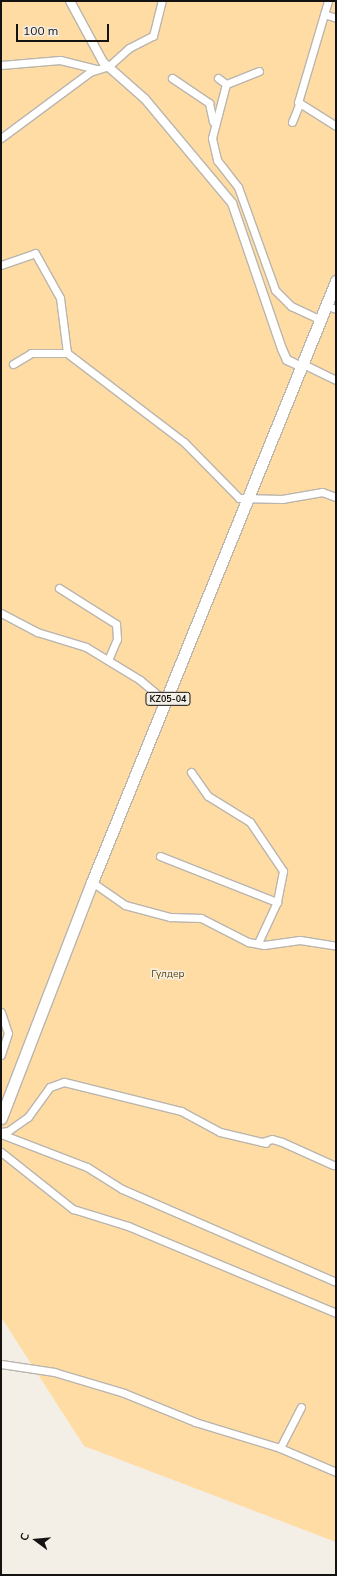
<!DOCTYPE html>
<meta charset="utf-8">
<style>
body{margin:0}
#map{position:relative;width:337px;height:1576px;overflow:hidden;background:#f3eee6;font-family:Mulish,sans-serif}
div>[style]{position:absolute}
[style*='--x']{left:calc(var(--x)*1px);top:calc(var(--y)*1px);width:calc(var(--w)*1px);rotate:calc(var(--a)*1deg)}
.green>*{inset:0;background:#ffdca3}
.roads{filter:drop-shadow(1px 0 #bab5ad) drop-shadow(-1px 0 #bab5ad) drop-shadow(0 1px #bab5ad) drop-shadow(0 -1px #bab5ad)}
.minor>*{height:7px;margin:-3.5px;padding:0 3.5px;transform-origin:3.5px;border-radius:3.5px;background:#fff}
.tertiary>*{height:8px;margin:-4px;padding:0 4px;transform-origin:4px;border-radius:4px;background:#fff}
.primary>*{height:11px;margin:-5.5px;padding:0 5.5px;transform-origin:5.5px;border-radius:5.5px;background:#fff}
span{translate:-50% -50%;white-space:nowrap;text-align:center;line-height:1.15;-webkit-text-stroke:3px #f3eee6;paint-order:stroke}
.shield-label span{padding:1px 3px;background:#f3eee6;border:1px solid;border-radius:3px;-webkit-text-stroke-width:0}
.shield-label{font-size:9px;color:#151311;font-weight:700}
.park-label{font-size:10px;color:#5f4204}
.frame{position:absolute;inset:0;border:2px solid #151311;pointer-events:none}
.north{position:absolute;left:16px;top:1520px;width:40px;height:40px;-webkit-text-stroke:3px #f3eee6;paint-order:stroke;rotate:286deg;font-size:11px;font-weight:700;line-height:16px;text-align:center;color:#151311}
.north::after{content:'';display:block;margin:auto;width:14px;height:18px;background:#151311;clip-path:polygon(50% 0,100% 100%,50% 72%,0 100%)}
.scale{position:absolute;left:16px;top:24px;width:93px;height:18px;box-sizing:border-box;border:2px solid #151311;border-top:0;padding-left:5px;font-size:12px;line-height:14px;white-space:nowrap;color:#151311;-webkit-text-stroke:3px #f3eee6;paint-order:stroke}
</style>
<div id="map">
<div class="green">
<i style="clip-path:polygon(1px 1px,336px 1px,336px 1542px,84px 1446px,1px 1317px)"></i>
</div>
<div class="roads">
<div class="minor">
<i style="--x:328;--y:1;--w:105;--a:106.5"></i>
<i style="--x:298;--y:102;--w:45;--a:32.3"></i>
<i style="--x:324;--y:14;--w:13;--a:18"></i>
<i style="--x:1;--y:65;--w:59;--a:-4.8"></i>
<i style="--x:60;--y:60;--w:37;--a:14"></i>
<i style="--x:259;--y:71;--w:35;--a:158"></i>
<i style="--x:226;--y:84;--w:56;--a:104.5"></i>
<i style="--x:212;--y:138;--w:23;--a:77"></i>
<i style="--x:217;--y:160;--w:34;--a:52"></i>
<i style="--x:238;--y:187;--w:109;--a:70.2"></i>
<i style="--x:275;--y:290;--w:23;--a:45"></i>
<i style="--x:291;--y:306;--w:33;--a:25"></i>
<i style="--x:172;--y:78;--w:45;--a:34"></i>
<i style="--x:209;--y:103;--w:19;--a:78"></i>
<i style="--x:218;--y:78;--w:10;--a:37"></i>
<i style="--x:292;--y:122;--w:18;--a:-68"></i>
<i style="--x:1;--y:138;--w:111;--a:-36.6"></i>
<i style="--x:90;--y:72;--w:20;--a:-18"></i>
<i style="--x:109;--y:66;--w:27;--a:-42"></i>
<i style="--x:129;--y:48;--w:27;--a:-27"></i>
<i style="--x:153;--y:36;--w:36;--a:-76"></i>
<i style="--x:1;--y:265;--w:36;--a:-19"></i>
<i style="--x:35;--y:253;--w:51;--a:60.9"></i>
<i style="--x:60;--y:298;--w:55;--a:82.7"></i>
<i style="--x:327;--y:306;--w:9;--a:18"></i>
<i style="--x:13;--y:364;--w:21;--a:-31"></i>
<i style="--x:31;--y:353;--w:36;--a:0"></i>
<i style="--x:67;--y:353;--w:147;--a:37.3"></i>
<i style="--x:184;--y:442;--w:78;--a:45.5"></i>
<i style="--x:239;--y:498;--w:43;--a:1.3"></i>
<i style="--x:282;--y:499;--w:41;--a:-9.9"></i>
<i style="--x:322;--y:492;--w:15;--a:20"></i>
<i style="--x:303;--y:364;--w:37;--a:26"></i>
<i style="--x:59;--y:588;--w:67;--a:32.3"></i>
<i style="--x:116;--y:624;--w:15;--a:86"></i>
<i style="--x:117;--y:639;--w:23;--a:113"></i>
<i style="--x:1;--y:613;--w:41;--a:27.8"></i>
<i style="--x:37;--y:632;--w:51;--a:17"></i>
<i style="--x:86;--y:647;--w:63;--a:31.4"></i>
<i style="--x:140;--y:680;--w:35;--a:40"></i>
<i style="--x:191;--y:772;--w:29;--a:55"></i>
<i style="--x:208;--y:796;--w:49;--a:31.8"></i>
<i style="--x:250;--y:822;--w:59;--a:56"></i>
<i style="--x:283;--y:871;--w:32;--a:101"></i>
<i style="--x:277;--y:902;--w:45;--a:114.9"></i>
<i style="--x:160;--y:856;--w:126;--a:21.5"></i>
<i style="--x:92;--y:882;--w:40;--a:34.9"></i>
<i style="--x:125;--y:905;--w:47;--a:14.9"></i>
<i style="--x:170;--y:917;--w:31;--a:2"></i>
<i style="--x:201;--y:918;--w:53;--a:27.1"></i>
<i style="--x:248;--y:942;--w:16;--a:11"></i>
<i style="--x:264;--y:945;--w:36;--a:-8"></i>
<i style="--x:300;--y:940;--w:36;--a:9"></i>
<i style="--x:1;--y:1012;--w:22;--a:72"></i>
<i style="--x:8;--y:1033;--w:23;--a:108"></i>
<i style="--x:1;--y:1132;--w:7;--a:-8"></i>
<i style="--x:8;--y:1131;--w:24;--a:-35"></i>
<i style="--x:28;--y:1117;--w:37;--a:-54"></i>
<i style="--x:50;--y:1087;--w:15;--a:-20"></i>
<i style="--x:64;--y:1082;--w:121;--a:13.9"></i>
<i style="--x:181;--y:1111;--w:44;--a:28.3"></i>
<i style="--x:220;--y:1132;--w:47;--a:13.4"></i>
<i style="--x:1;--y:1134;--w:92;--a:21"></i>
<i style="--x:87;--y:1167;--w:41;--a:32.2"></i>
<i style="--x:122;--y:1189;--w:233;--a:23.5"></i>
<i style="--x:262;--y:1142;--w:10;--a:-17"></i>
<i style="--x:272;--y:1139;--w:10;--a:17"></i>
<i style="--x:282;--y:1142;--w:56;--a:24.3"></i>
<i style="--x:1;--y:1152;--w:92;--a:38.4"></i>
<i style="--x:73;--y:1209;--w:58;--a:17.2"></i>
<i style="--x:128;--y:1226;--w:225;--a:22.7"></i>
<i style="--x:1;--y:1364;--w:54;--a:8.6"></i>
<i style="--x:54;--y:1372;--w:73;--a:16.7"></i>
<i style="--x:124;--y:1393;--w:77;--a:22.2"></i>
<i style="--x:195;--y:1422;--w:89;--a:17"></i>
<i style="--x:280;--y:1448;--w:46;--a:-62.9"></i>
<i style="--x:280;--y:1448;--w:61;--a:23.2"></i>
</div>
<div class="tertiary">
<i style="--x:70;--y:1;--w:69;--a:61.6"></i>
<i style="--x:103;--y:62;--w:56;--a:41.4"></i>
<i style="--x:145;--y:99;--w:136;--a:50.1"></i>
<i style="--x:232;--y:203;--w:154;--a:71.1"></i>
<i style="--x:282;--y:349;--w:12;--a:66"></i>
<i style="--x:287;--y:360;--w:17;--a:25"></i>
</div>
<div class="primary">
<i style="--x:1;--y:1118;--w:253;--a:-68.9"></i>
<i style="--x:92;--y:882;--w:649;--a:-67.9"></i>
</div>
</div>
<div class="shield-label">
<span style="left:168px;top:699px">KZ05-04</span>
</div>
<div class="park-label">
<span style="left:168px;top:974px">Гүлдер</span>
</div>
<div class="frame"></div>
<div class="north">С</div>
<div class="scale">100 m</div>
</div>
